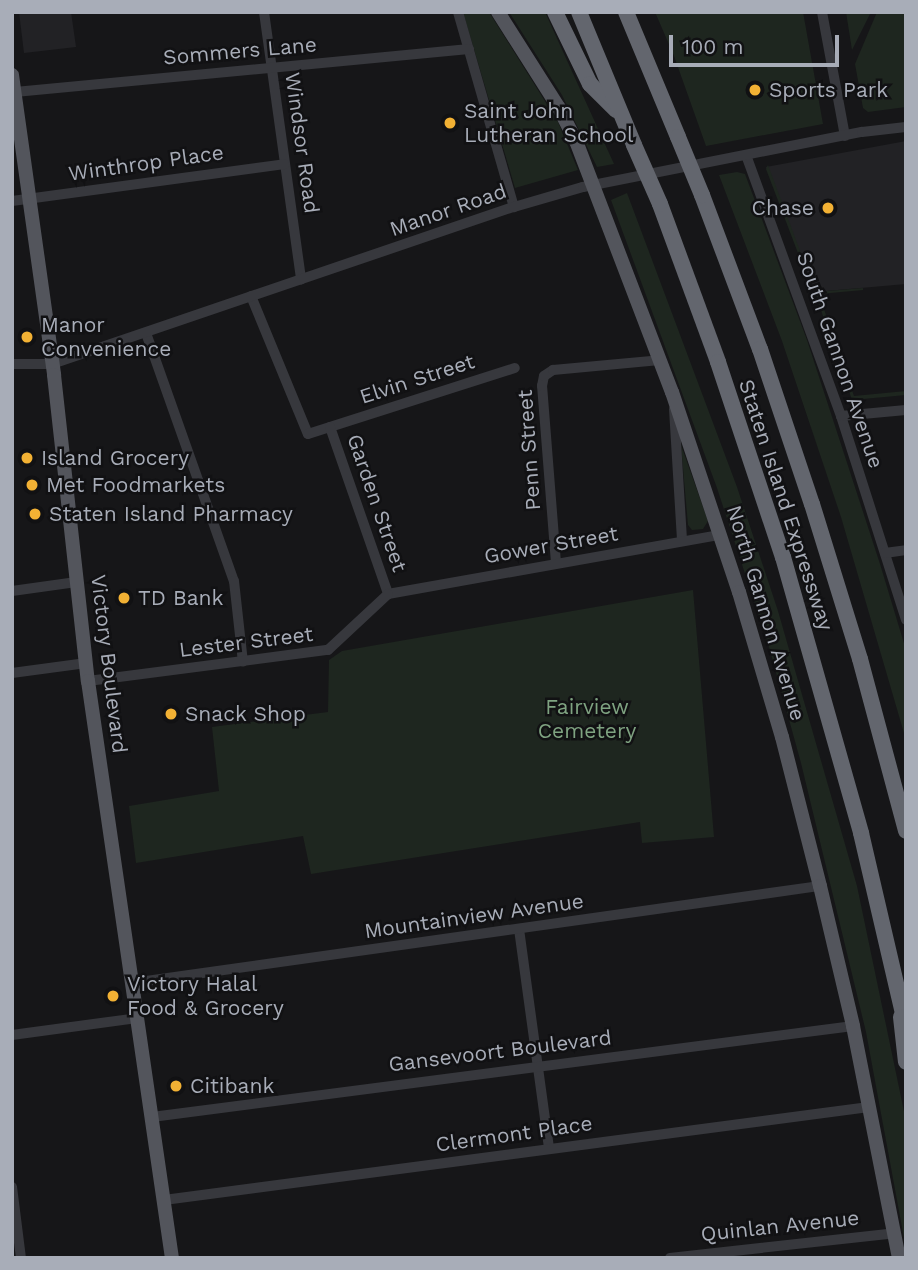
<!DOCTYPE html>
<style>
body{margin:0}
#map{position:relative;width:918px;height:1270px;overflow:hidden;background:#161618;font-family:"Work Sans",sans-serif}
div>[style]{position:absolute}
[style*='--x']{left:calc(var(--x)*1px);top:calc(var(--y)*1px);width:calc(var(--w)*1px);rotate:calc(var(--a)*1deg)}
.built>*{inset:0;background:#222225}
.green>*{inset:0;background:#1e261f}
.minor>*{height:10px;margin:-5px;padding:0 5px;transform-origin:5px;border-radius:5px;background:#37383d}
.major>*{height:14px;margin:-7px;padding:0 7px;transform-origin:7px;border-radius:7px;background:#53555c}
.highway>*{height:16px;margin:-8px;padding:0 8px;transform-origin:8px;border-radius:8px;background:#63666e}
.highway-bridge>*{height:16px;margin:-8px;padding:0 8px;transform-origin:8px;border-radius:8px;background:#63666e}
.dots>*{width:19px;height:19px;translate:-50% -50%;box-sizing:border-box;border:4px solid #111113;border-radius:50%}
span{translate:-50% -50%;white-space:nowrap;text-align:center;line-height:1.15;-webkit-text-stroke:5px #111113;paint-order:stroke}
.street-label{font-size:21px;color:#a8adb8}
.poi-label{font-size:21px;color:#a8adb8}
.left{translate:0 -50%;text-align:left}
.right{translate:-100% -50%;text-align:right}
.park-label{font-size:21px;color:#7fa381}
.frame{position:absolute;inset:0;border:14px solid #a8adb8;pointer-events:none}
.scale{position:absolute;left:669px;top:35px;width:170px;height:32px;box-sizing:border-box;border:4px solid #a8adb8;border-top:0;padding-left:9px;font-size:21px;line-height:24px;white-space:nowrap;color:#a8adb8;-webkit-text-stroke:5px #111113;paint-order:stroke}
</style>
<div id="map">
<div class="built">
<i style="clip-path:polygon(19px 12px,71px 12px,76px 47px,24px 53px)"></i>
<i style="clip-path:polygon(906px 141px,906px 284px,815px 292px,766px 167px)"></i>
</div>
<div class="green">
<i style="clip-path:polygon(463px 12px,489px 12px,558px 122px,578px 170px,515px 188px)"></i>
<i style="clip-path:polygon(509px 12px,545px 12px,614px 164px,597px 167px,562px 95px)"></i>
<i style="clip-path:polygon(655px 12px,803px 12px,823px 124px,706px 146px,674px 56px)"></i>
<i style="clip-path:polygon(846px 12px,871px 12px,852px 50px)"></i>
<i style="clip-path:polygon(877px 12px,906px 12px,906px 107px,868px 112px,863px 108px,855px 64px)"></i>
<i style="clip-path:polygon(768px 165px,802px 256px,801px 261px,766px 169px)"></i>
<i style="clip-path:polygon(737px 172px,745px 174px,807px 340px,880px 564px,906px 650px,906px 740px,841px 517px,782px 341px,719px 175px)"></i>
<i style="clip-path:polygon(627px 193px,737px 487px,778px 611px,857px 886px,906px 1121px,906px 1249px,866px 1032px,801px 763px,769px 647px,717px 488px,611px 200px)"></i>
<i style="clip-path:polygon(863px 288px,863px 290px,819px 294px,832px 333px,829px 334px,815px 292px)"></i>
<i style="clip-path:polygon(845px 369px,854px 396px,906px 391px,906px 395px,852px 400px,842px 370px)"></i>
<i style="clip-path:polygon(681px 445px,708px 521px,703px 529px,692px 530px,688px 525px)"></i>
<i style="clip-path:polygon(693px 590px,714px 837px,642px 843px,640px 822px,311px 874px,303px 836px,136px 863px,129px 806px,219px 791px,212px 727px,328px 712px,329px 660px,342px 651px)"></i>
</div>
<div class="minor">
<i style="--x:264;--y:12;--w:270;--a:82.1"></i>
<i style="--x:458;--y:12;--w:203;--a:74"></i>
<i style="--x:822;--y:12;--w:126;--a:79.5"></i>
<i style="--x:15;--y:92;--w:456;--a:-5.4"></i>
<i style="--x:746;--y:155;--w:278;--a:70"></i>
<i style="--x:841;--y:416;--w:214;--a:72.3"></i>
<i style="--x:12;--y:201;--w:275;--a:-7.7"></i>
<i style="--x:251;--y:296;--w:149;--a:67.6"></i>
<i style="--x:308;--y:434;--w:217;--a:-17.7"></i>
<i style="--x:146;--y:333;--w:263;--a:70.5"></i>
<i style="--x:234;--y:581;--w:81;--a:83.7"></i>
<i style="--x:12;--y:364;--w:40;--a:0"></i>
<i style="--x:52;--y:364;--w:488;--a:-18.8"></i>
<i style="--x:514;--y:207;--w:72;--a:-16.2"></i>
<i style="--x:583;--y:187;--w:284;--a:-11.2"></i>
<i style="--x:862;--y:132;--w:44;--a:-6.5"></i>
<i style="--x:674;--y:409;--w:132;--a:86.5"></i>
<i style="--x:841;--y:416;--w:65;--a:-5.3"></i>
<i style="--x:330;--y:427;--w:177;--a:70.8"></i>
<i style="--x:885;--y:553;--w:21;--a:-8"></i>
<i style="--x:556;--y:563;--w:178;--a:-94.5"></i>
<i style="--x:542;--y:386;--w:10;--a:-79"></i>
<i style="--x:544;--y:376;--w:11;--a:-34"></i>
<i style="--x:553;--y:370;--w:107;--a:-5.3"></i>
<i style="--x:12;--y:591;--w:65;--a:-8"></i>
<i style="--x:388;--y:594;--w:337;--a:-10.1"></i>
<i style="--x:12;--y:673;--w:75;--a:-7.7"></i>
<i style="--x:88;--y:681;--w:242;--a:-7.4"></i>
<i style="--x:328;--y:650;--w:82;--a:-43"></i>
<i style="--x:519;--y:929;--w:222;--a:82.2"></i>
<i style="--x:132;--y:983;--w:695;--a:-8.03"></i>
<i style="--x:12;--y:1035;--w:126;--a:-7.7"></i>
<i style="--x:152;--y:1117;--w:707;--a:-7.4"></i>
<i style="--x:12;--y:1187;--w:72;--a:82.8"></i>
<i style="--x:164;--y:1200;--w:711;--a:-7.51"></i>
<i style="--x:670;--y:1258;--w:226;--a:-6.3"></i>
</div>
<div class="major">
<i style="--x:498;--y:12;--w:114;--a:57.6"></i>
<i style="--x:559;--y:108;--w:37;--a:63"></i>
<i style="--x:576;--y:141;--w:269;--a:69.1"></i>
<i style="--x:672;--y:392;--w:211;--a:71.5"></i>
<i style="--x:739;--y:592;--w:151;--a:73.5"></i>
<i style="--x:782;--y:737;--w:154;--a:75.7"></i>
<i style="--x:820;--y:886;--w:144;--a:76.7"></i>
<i style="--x:853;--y:1026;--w:237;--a:78.8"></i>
<i style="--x:12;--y:75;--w:303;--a:82"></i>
<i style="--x:54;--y:375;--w:308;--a:83.7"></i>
<i style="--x:88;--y:681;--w:583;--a:81.72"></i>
</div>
<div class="highway">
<i style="--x:555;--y:12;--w:80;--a:64.1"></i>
<i style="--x:590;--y:84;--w:37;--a:45"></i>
<i style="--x:579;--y:12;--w:144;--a:67.5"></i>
<i style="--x:626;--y:12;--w:135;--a:67.4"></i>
<i style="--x:702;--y:195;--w:165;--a:69.4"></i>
<i style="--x:760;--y:349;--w:163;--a:71.5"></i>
<i style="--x:812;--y:504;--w:162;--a:72.8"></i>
<i style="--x:860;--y:659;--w:178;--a:75"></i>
<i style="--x:660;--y:204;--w:168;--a:69.8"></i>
<i style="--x:718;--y:362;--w:206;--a:71.6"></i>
<i style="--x:783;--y:557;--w:287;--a:74.2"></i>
<i style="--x:861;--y:833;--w:198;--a:76.9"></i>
<i style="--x:901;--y:1017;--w:45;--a:83.7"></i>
</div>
<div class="highway-bridge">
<i style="--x:678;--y:137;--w:63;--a:67.5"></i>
<i style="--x:634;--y:145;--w:64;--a:66.2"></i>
</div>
<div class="dots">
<i style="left:755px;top:90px;background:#f2b134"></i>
<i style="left:450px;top:123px;background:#f2b134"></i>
<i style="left:828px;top:208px;background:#f2b134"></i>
<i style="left:27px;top:337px;background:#f2b134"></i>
<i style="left:27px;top:458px;background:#f2b134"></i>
<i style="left:32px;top:485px;background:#f2b134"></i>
<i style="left:35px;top:514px;background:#f2b134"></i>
<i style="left:124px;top:598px;background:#f2b134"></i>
<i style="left:171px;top:714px;background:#f2b134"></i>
<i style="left:113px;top:996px;background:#f2b134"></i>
<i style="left:176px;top:1086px;background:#f2b134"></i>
</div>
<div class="street-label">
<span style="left:240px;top:51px;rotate:-5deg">Sommers Lane</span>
<span style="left:302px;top:143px;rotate:82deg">Windsor Road</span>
<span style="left:146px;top:163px;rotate:-8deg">Winthrop Place</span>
<span style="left:448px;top:210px;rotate:-19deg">Manor Road</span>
<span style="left:840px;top:360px;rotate:71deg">South Gannon Avenue</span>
<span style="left:417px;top:379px;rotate:-18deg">Elvin Street</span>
<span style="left:529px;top:450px;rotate:-94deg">Penn Street</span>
<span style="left:377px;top:503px;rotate:71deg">Garden Street</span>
<span style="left:786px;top:505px;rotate:72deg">Staten Island Expressway</span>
<span style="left:551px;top:545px;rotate:-10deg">Gower Street</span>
<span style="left:766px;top:613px;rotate:73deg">North Gannon Avenue</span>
<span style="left:246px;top:642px;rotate:-7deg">Lester Street</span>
<span style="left:109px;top:664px;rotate:83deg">Victory Boulevard</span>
<span style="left:474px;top:916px;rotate:-8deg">Mountainview Avenue</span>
<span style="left:500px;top:1051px;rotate:-7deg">Gansevoort Boulevard</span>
<span style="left:514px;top:1134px;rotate:-8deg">Clermont Place</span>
<span style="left:780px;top:1226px;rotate:-6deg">Quinlan Avenue</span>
</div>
<div class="poi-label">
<span class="left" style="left:769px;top:90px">Sports Park</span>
<span class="left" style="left:464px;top:123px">Saint John<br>Lutheran School</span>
<span class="right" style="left:814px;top:208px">Chase</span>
<span class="left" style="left:41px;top:337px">Manor<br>Convenience</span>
<span class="left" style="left:41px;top:458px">Island Grocery</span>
<span class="left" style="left:46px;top:485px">Met Foodmarkets</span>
<span class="left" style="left:49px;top:514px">Staten Island Pharmacy</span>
<span class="left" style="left:138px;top:598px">TD Bank</span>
<span class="left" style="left:185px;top:714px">Snack Shop</span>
<span class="left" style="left:127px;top:996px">Victory Halal<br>Food &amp; Grocery</span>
<span class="left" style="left:190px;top:1086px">Citibank</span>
</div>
<div class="park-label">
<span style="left:587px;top:719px">Fairview<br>Cemetery</span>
</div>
<div class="frame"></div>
<div class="scale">100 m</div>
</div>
